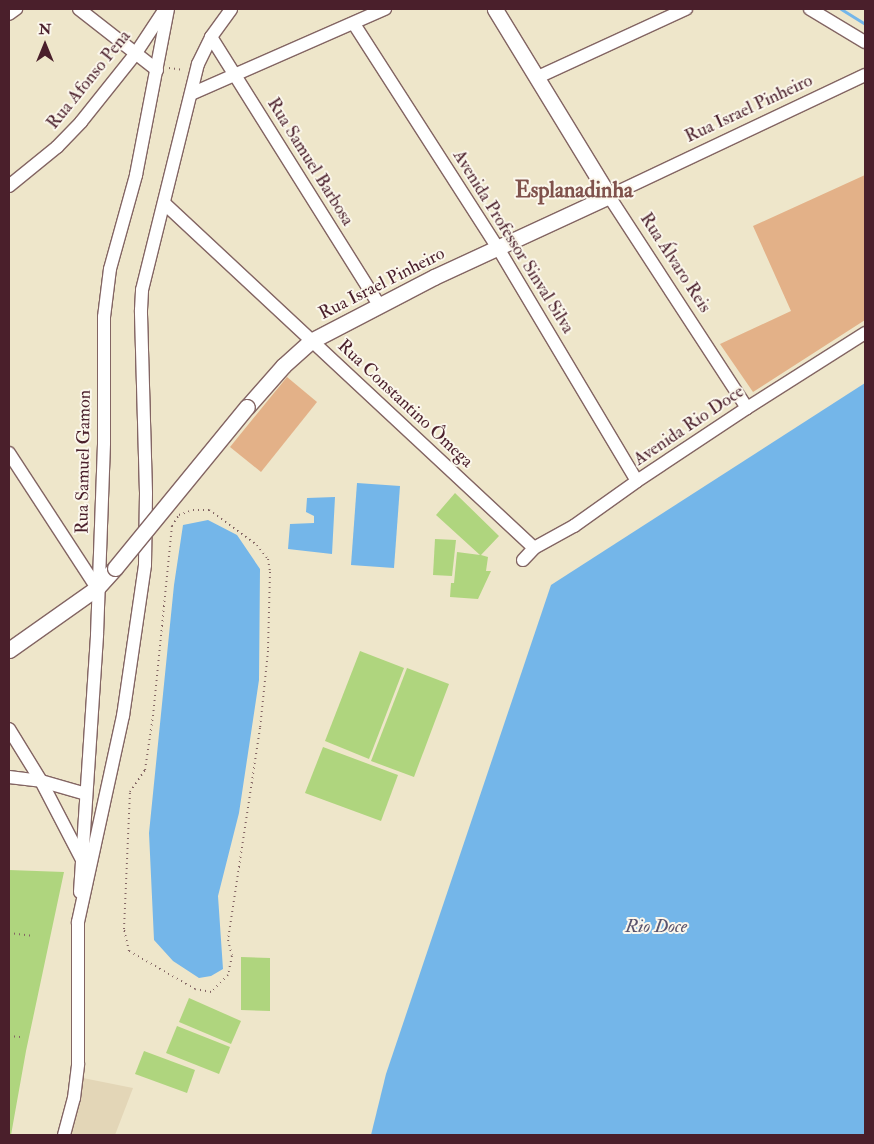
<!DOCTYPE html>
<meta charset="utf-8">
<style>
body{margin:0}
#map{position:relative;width:874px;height:1144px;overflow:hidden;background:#eee6ca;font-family:"IM FELL Double Pica",serif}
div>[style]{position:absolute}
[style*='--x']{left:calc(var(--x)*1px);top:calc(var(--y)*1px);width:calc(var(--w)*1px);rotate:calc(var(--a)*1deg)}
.built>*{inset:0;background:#e3d6b7}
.green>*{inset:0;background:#afd57e}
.water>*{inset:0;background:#74b6e9}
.stream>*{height:3px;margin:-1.5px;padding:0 1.5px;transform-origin:1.5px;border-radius:1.5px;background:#74b6e9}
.building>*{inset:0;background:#e3b188}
.path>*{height:2px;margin-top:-1px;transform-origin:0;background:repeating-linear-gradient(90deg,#836563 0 1px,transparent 0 5px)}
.roads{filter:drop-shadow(1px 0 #836563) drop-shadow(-1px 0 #836563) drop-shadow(0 1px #836563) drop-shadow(0 -1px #836563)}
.minor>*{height:12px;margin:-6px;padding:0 6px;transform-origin:6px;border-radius:6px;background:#fff}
.major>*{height:15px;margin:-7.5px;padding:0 7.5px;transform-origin:7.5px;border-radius:7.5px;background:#fff}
.bridges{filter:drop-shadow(1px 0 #836563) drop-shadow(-1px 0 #836563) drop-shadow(0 1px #836563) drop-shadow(0 -1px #836563)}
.major-bridge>*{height:15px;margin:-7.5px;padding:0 7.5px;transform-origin:7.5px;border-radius:7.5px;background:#fff}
span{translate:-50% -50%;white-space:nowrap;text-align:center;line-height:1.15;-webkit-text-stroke:4px #fbf7ec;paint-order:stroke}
.street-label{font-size:18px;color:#4a1f2b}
.water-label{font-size:19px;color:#59546e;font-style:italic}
.district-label{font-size:22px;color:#80524c;font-weight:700}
.frame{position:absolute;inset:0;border:10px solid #4a1f2b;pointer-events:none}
.north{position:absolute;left:20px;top:20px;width:50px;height:50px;-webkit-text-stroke:4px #fbf7ec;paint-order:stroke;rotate:0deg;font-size:14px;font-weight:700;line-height:20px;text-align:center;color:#4a1f2b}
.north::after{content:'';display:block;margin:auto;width:18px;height:22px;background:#4a1f2b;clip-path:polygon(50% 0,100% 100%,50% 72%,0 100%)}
</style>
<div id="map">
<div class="built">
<i style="clip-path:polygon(83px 1078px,133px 1088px,115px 1135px,68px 1135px)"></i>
</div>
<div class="green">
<i style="clip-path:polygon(455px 493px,499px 536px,481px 555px,488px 557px,486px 571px,491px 571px,478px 599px,450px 597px,451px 583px,454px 583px,457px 552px,480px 555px,436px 515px)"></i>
<i style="clip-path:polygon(435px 539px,456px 540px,452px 576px,433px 575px)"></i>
<i style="clip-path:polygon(360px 651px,404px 668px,369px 759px,325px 741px)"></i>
<i style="clip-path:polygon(407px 668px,449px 684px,414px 777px,371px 761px)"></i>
<i style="clip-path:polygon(323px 747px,398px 775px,381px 821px,305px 793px)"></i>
<i style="clip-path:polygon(9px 870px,64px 872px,26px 1051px,11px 1135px,9px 1135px)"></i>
<i style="clip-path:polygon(241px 957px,270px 958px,270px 1011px,241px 1010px)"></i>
<i style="clip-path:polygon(189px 998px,241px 1021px,231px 1044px,179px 1022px)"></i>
<i style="clip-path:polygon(177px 1026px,230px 1047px,219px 1074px,166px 1053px)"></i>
<i style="clip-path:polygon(144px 1051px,195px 1070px,187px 1093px,135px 1074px)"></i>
</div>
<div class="water">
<i style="clip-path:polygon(865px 383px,865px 1135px,371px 1135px,386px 1074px,551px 585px)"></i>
<i style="clip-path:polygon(357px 483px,400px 486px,394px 568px,351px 565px)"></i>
<i style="clip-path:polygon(335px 497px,332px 554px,288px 549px,290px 524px,314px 523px,314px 516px,306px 512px,307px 498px)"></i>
<i style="clip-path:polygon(208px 520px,237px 535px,260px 569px,259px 680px,239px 813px,218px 896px,223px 969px,211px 976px,199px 978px,173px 961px,154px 940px,149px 833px,174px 585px,183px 525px)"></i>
</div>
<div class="stream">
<i style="--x:841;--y:9;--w:28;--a:32"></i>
</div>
<div class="building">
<i style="clip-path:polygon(865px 175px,865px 320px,753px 392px,720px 344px,791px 311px,753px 226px)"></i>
<i style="clip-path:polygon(287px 377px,317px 402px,261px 472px,230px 447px)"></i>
</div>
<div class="path">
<i style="--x:169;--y:68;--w:15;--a:8"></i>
<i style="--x:193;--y:510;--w:16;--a:0"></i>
<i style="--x:209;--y:510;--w:59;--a:36.1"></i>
<i style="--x:257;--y:545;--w:18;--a:52"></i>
<i style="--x:268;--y:559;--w:13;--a:81"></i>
<i style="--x:270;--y:572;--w:79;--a:91.5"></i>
<i style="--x:268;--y:651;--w:77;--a:95.9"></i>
<i style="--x:260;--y:728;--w:214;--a:98.6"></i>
<i style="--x:228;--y:940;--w:16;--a:76"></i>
<i style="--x:232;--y:956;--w:19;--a:102"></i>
<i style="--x:228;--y:975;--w:24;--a:135"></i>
<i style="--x:211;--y:992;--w:16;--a:-169"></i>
<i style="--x:195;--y:989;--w:76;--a:-150.1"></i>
<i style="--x:129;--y:951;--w:23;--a:-103"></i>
<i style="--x:124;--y:929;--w:137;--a:-87.5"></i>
<i style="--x:130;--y:792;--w:27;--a:-56"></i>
<i style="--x:145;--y:770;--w:55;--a:-81.6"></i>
<i style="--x:153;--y:716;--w:191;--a:-84.3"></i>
<i style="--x:172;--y:526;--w:13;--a:-58"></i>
<i style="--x:179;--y:515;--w:15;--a:-20"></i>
<i style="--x:9;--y:933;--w:25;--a:7"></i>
<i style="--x:9;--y:1036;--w:11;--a:5"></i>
<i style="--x:9;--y:1104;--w:1;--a:0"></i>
</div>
<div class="roads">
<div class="minor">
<i style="--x:79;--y:9;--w:99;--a:38"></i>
<i style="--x:810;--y:9;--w:64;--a:31"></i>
<i style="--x:9;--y:14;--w:9;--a:-36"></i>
<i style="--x:354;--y:24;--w:266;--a:57.3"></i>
<i style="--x:498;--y:248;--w:271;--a:59.2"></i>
<i style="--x:211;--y:37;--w:316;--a:57.9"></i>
<i style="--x:538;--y:77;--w:163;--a:-24.7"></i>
<i style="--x:191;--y:94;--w:212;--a:-23.7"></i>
<i style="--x:9;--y:186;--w:62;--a:-39.1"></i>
<i style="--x:57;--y:147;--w:35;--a:-46"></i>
<i style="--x:81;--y:122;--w:88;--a:-51.4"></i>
<i style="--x:136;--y:53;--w:53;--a:-56.6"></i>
<i style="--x:165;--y:204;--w:504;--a:42.99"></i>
<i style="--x:747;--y:408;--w:253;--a:-123.1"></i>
<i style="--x:609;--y:196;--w:283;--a:-25.3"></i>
<i style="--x:9;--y:453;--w:161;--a:56.9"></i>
<i style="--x:523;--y:560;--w:16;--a:-47"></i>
<i style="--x:534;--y:548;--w:46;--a:-28.8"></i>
<i style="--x:574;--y:526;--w:77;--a:-35.5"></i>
<i style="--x:637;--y:481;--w:132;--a:-33.6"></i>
<i style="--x:747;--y:408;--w:140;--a:-32.4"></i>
<i style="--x:9;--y:729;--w:61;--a:58.4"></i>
<i style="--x:41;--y:781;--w:87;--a:62.5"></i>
<i style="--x:9;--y:777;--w:32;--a:7"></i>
<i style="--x:41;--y:781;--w:47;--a:16.1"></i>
<i style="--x:80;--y:892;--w:258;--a:-86.2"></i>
<i style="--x:97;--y:635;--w:192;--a:-87.9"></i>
<i style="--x:104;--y:443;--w:126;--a:-90"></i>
<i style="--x:104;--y:317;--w:48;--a:-82.9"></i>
<i style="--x:110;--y:269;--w:98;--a:-74.5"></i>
<i style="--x:136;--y:175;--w:169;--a:-79.1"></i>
<i style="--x:64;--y:1135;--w:38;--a:-75"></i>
<i style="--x:74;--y:1098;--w:34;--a:-83"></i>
<i style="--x:78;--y:1064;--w:142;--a:-90"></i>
<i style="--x:78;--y:922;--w:211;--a:-77.7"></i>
<i style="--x:123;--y:716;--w:153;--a:-81.7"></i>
<i style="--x:145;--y:565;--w:72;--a:-89.2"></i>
<i style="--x:146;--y:493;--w:183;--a:-91.6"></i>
<i style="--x:141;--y:310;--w:20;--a:-87"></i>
<i style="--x:142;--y:290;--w:233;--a:-76.1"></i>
<i style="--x:198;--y:64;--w:30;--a:-64"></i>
<i style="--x:211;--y:37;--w:34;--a:-54"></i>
</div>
<div class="major">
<i style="--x:247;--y:407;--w:55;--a:-48.7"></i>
<i style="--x:283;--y:366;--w:38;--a:-42"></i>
<i style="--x:311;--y:341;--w:139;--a:-27.5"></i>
<i style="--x:434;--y:277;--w:193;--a:-24.8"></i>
<i style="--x:609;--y:196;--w:219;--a:-121.4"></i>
<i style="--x:9;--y:650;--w:108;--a:-35.2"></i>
<i style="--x:97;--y:588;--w:27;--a:-48"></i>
</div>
</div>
<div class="bridges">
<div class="major-bridge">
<i style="--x:115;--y:568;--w:208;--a:-50.7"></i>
</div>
</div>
<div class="street-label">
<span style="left:89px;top:80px;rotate:-51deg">Rua Afonso Pena</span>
<span style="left:749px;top:109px;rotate:-25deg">Rua Israel Pinheiro</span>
<span style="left:310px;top:162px;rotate:58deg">Rua Samuel Barbosa</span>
<span style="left:513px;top:242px;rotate:58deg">Avenida Professor Sinval Silva</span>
<span style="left:675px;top:263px;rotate:57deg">Rua Álvaro Reis</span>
<span style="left:382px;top:284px;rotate:-27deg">Rua Israel Pinheiro</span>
<span style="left:405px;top:404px;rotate:43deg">Rua Constantino Ômega</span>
<span style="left:689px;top:426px;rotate:-34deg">Avenida Rio Doce</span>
<span style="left:84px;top:462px;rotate:-89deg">Rua Samuel Gamon</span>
</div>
<div class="water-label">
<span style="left:656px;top:927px">Rio Doce</span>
</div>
<div class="district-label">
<span style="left:574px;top:191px">Esplanadinha</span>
</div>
<div class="frame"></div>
<div class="north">N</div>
</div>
